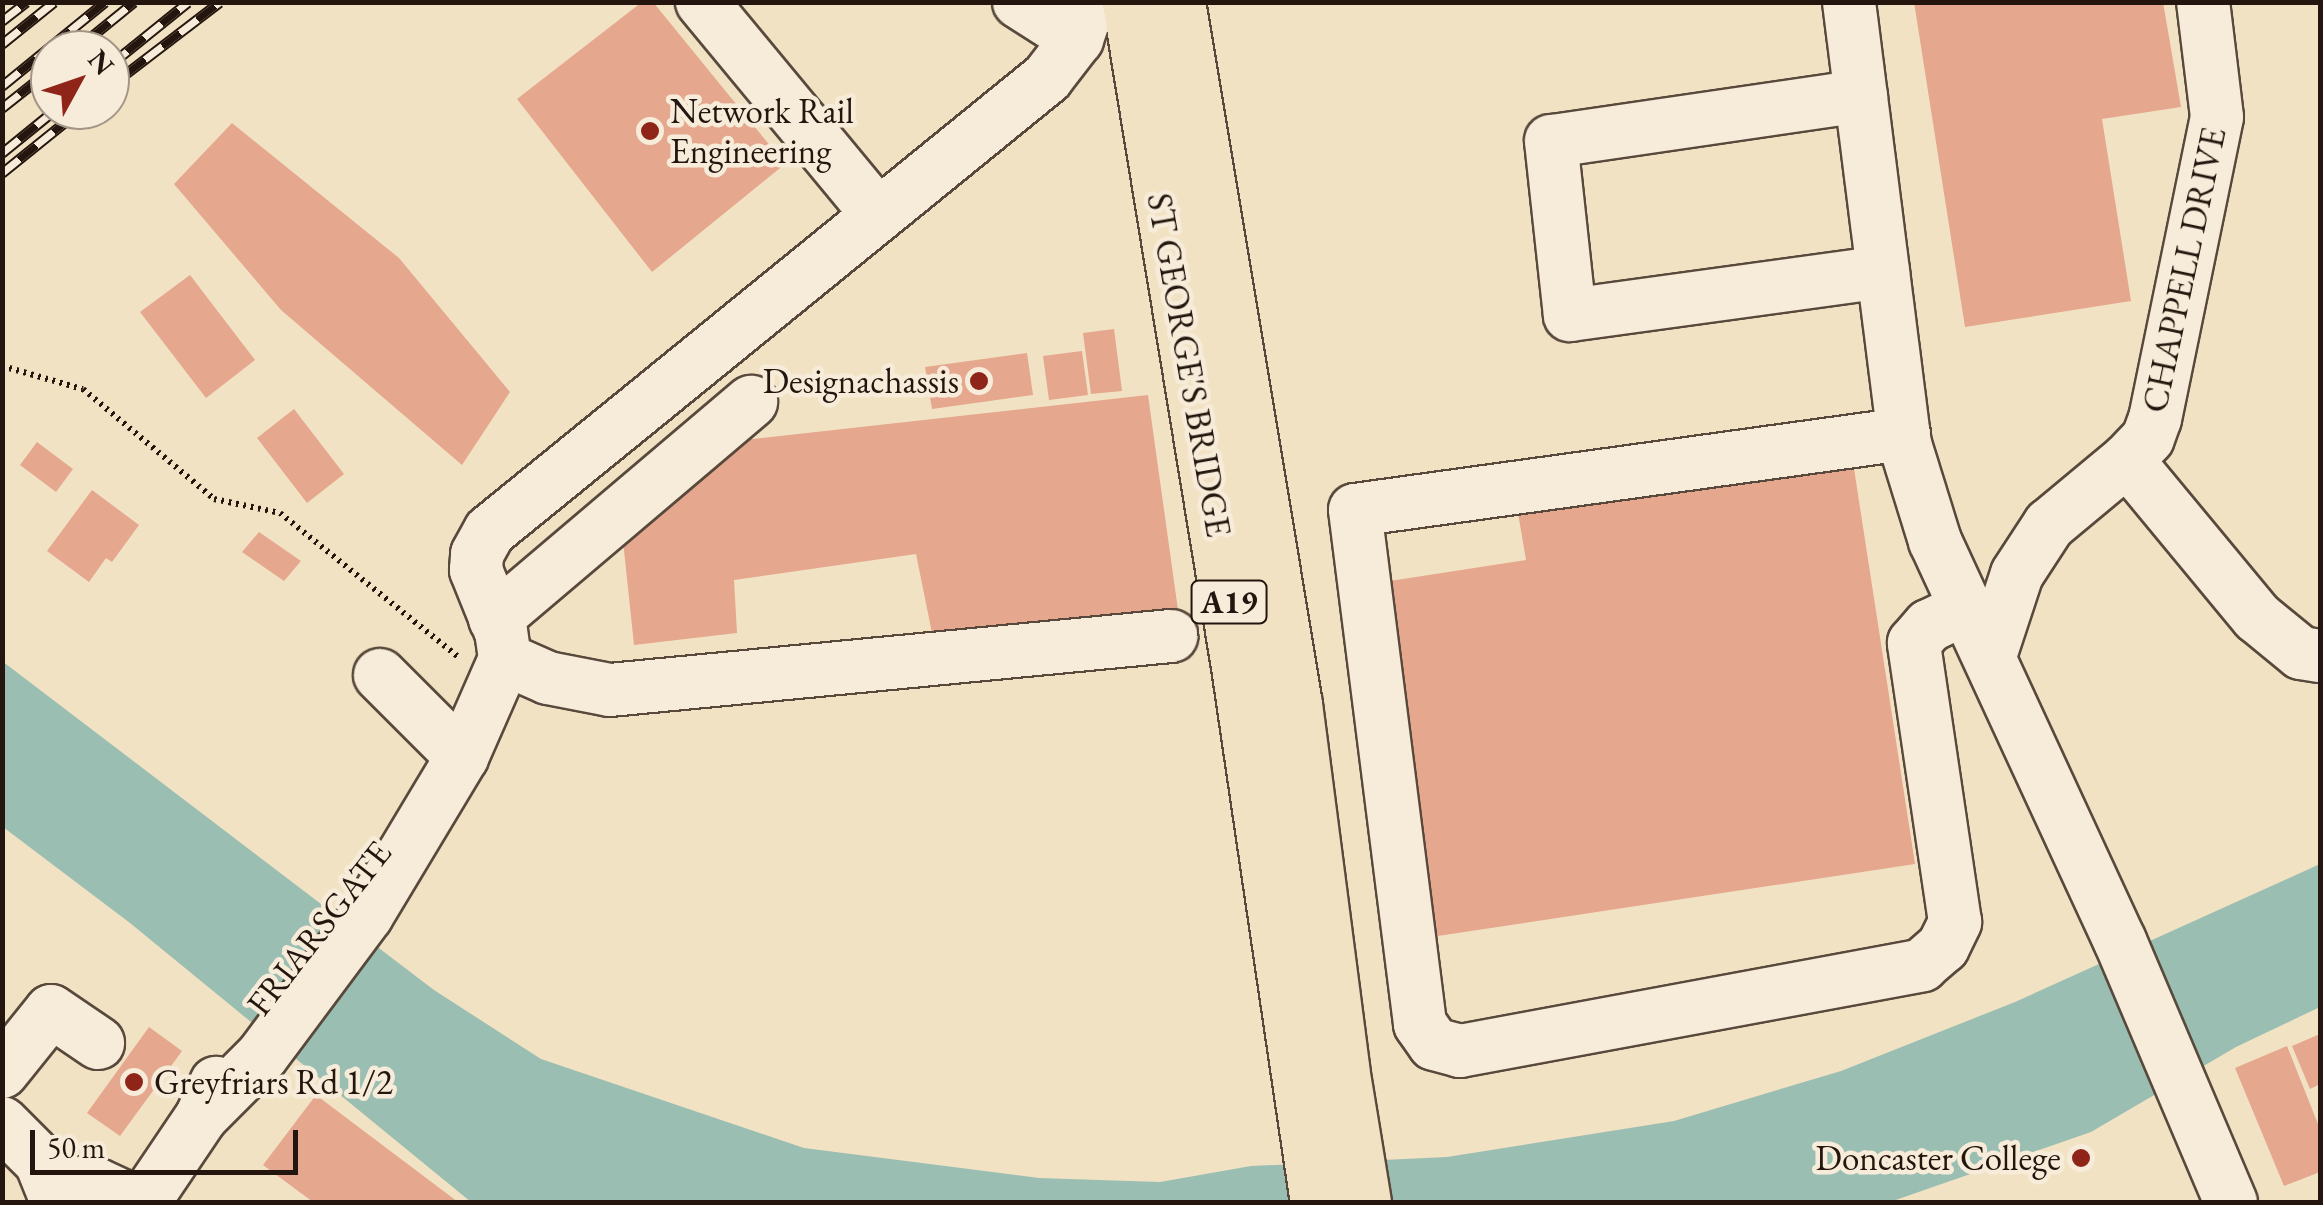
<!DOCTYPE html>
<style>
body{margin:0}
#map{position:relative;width:2323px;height:1205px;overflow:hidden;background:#f2e2c4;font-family:"EB Garamond",serif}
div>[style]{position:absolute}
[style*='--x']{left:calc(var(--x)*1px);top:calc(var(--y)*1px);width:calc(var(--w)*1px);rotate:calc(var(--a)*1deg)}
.water>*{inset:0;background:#9bbeb2}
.building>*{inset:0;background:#e5a78d}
.path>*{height:6px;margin-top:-3px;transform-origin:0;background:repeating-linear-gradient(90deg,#24160e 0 2.5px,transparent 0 7.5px)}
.roads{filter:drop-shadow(2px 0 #58493c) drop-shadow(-2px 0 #58493c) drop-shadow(0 2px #58493c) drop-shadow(0 -2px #58493c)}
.minor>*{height:52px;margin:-26px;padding:0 26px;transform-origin:26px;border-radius:26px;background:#f7ecd9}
.highway>*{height:55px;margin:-27.5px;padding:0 27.5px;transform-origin:27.5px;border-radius:27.5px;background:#f2e2c4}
.rail>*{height:11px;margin-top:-5.5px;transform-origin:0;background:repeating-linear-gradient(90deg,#f7ecd9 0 22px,#24160e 0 44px);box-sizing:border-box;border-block:2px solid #24160e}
.dots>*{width:28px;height:28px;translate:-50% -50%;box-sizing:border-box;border:5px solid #f7ecd9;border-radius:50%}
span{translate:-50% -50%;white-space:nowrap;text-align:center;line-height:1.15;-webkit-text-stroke:9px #f7ecd9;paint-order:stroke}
.shield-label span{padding:2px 8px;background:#f7ecd9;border:2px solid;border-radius:8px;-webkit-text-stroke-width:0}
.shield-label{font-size:32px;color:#24160e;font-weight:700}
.poi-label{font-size:35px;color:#24160e}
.left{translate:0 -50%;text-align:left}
.right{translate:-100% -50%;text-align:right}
.street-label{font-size:35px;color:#24160e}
.frame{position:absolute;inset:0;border:5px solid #24160e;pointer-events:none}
.north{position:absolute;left:30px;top:30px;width:100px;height:100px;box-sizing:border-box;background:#f7ecd9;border:2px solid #a39688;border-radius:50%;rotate:50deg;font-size:28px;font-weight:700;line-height:40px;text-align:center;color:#24160e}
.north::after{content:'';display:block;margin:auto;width:35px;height:45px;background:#8f2418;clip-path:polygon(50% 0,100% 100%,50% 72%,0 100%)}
.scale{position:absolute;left:30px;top:1130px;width:268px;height:45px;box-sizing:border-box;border:5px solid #24160e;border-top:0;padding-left:12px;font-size:30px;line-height:35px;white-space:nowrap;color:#24160e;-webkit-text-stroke:8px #f7ecd9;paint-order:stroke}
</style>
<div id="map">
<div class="water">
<i style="clip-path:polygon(2px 661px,434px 990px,541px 1059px,804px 1148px,1039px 1178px,1160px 1182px,1251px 1166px,1447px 1157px,1674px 1121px,1841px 1071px,2015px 1002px,2320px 864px,2320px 1007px,2236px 1047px,2091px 1132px,1890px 1202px,471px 1202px,130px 923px,3px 827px)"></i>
</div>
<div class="building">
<i style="clip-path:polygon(642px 2px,653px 2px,785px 164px,652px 272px,517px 99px)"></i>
<i style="clip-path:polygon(1914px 2px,2163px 2px,2181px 107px,2102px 119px,2131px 301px,1965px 327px)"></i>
<i style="clip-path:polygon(232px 123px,399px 258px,510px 392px,462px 465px,281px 310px,174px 184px)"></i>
<i style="clip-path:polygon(190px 275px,255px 360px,206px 398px,140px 312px)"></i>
<i style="clip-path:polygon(1114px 329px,1122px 391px,1091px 394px,1083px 333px)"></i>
<i style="clip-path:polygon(1082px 351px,1088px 395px,1049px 400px,1043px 356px)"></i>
<i style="clip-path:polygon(1027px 353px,1033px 395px,932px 409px,925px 367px)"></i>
<i style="clip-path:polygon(1148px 395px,1178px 610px,932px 633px,916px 554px,734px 580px,737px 633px,634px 645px,621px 522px,707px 444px)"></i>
<i style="clip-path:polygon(294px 409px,344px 474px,307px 503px,257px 438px)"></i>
<i style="clip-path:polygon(37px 442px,73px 469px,56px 492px,20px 465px)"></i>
<i style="clip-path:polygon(1853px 462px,1915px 864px,1431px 937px,1377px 583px,1526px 560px,1518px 513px)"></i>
<i style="clip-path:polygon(92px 490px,139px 525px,112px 562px,106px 558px,89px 582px,47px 551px)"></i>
<i style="clip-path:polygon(259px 532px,301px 561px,284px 581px,242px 552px)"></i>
<i style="clip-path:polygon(149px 1027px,182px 1051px,120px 1136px,87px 1113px)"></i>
<i style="clip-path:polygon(2320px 1034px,2320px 1084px,2310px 1089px,2292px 1046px)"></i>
<i style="clip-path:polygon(2287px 1046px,2320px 1129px,2320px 1172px,2284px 1186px,2235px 1068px)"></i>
<i style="clip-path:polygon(316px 1095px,458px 1202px,313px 1202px,263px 1165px)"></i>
</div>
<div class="path">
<i style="--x:2;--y:366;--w:84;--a:15.9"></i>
<i style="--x:83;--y:389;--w:171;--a:40"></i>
<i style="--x:214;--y:499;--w:67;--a:12"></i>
<i style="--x:280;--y:513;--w:231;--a:38.9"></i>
</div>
<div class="roads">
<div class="minor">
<i style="--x:702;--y:2;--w:276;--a:50.4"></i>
<i style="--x:1019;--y:2;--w:69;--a:32.5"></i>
<i style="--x:1849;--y:2;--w:446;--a:82.8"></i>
<i style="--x:1905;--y:444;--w:102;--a:72.8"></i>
<i style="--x:1935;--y:541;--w:441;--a:65.2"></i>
<i style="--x:2120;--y:941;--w:284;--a:67"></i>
<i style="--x:1861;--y:96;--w:313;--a:171.7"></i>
<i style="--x:1551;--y:141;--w:175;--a:83.8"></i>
<i style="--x:1570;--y:315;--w:316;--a:-7.8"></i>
<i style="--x:1904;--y:434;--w:554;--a:172.12"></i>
<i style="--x:1355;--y:510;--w:518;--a:82.79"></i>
<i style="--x:1420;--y:1024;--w:24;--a:55"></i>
<i style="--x:1434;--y:1044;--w:27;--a:15"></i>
<i style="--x:1460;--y:1051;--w:470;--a:-10.5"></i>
<i style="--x:1922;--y:965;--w:28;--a:-41"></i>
<i style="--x:1943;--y:947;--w:28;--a:-64"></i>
<i style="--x:1955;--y:922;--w:282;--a:-98.4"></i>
<i style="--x:1914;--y:643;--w:23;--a:-49"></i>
<i style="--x:1929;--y:626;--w:41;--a:-25.9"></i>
<i style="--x:2127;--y:460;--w:204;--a:50.4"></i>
<i style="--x:2257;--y:617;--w:57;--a:39.3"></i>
<i style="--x:2301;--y:653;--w:19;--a:9"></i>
<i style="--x:495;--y:619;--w:336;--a:-40.3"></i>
<i style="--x:1991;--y:653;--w:83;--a:-71.8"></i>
<i style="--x:2017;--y:574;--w:59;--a:-56.9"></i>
<i style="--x:2049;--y:525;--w:102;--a:-39.8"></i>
<i style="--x:2127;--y:460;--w:30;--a:-46"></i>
<i style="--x:2148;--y:438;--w:20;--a:-70"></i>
<i style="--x:2155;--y:419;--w:308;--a:-78.4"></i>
<i style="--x:2217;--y:117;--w:116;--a:-96.9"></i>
<i style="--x:505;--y:659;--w:47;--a:23.8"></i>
<i style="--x:548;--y:678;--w:63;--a:11"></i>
<i style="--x:610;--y:690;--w:564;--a:-5.5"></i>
<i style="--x:380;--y:675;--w:116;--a:45"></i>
<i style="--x:2;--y:1072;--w:78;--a:-51.2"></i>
<i style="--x:51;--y:1011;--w:57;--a:34.2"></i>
<i style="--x:202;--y:1116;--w:85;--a:-45"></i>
<i style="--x:262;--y:1056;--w:176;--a:-53.3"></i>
<i style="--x:367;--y:915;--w:184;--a:-59"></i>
<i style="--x:462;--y:757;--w:107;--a:-66.3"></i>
<i style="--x:505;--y:659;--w:27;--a:-98"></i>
<i style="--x:501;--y:632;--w:67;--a:-112"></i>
<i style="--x:476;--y:570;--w:16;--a:-86"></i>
<i style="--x:477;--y:554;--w:26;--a:-61"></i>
<i style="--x:490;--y:531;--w:718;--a:-39.12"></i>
<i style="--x:1047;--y:78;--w:49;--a:-52.4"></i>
<i style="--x:1077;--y:39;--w:39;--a:-71"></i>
<i style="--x:2;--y:1123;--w:55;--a:45"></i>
<i style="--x:41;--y:1162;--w:43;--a:68.2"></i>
<i style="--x:50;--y:1181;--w:48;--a:4.8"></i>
<i style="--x:98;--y:1185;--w:40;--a:25"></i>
<i style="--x:144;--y:1202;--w:104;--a:-56"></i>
<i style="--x:202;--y:1116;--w:36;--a:-67"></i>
</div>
<div class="highway">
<i style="--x:1130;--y:2;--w:673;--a:80.68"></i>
<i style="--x:1239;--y:666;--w:542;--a:81.62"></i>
<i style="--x:1177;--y:2;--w:712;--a:80.54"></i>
<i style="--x:1294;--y:704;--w:367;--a:82.6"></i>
<i style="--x:1341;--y:1068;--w:136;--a:80.7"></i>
</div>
</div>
<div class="rail">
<i style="--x:2;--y:21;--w:31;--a:-38"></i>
<i style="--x:2;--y:44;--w:67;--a:-38.9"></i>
<i style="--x:75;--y:50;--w:76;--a:-39.1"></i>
<i style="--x:110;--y:65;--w:100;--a:-38.9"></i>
<i style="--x:2;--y:86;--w:133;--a:-39.2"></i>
<i style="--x:110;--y:86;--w:138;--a:-37.4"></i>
<i style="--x:2;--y:108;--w:61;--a:-38.4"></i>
<i style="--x:2;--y:153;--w:68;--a:-39.1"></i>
<i style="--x:2;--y:173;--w:100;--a:-38.9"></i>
</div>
<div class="dots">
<i style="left:650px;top:131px;background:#8f2418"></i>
<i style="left:979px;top:381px;background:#8f2418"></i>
<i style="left:134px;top:1082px;background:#8f2418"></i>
<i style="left:2081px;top:1158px;background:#8f2418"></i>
</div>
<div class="shield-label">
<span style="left:1229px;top:602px">A19</span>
</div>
<div class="poi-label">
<span class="left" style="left:670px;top:131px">Network Rail<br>Engineering</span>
<span class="right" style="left:959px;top:381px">Designachassis</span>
<span class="left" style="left:154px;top:1082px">Greyfriars Rd 1/2</span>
<span class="right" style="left:2061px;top:1158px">Doncaster College</span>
</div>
<div class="street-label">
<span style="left:2184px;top:270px;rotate:-78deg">CHAPPELL DRIVE</span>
<span style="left:1189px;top:365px;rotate:80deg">ST GEORGE'S BRIDGE</span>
<span style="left:319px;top:928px;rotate:-52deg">FRIARSGATE</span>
</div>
<div class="frame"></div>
<div class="north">N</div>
<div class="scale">50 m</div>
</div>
